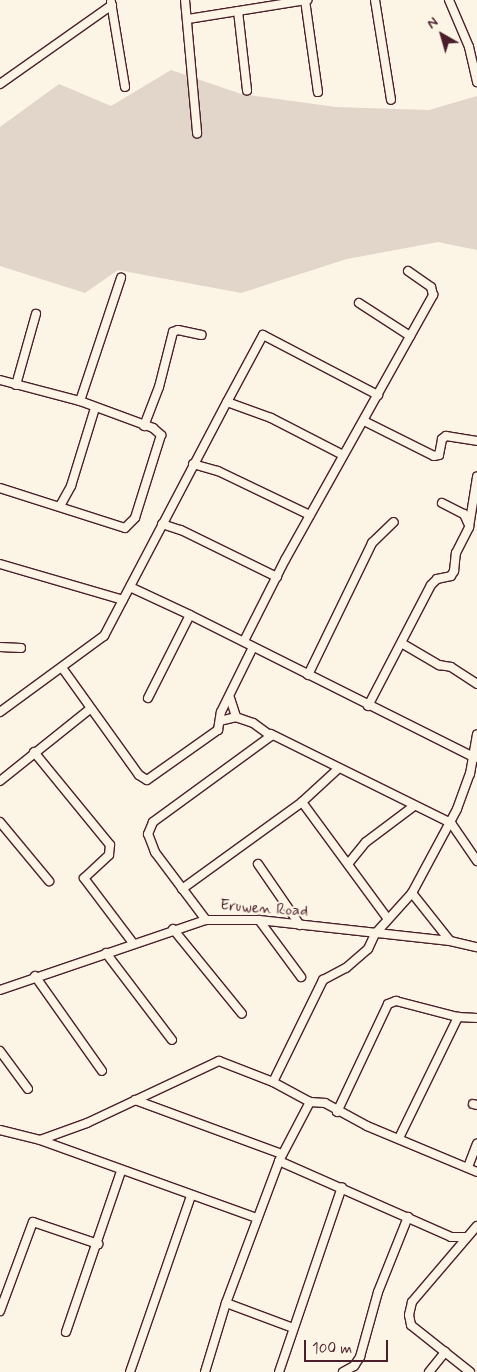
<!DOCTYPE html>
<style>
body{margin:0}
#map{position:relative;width:477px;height:1372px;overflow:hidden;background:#fcf5e5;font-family:Mynerve,sans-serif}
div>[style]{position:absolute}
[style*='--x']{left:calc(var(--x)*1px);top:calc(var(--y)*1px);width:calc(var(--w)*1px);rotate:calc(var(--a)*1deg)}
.green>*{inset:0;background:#e2d5ca}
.roads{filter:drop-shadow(1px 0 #4a1f2b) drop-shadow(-1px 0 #4a1f2b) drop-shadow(0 1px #4a1f2b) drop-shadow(0 -1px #4a1f2b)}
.minor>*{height:8px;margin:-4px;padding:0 4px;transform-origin:4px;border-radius:4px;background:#fcf5e5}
span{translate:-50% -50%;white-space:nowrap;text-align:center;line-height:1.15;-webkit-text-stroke:4px #fcf5e5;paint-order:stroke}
.street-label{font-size:16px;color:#4a1f2b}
.north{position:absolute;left:417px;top:10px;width:50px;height:50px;-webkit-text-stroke:4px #fcf5e5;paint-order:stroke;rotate:322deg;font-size:14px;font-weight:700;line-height:20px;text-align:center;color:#4a1f2b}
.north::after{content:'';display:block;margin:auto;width:18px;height:22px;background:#4a1f2b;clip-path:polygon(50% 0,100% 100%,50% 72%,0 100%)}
.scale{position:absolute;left:304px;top:1340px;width:84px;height:22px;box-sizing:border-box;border:2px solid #4a1f2b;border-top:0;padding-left:6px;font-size:15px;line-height:18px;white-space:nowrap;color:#4a1f2b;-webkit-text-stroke:4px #fcf5e5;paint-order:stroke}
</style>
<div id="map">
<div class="green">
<i style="clip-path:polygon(171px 70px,241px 94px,336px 107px,429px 110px,477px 96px,477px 250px,438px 242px,347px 259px,241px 293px,118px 270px,85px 293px,0 266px,0 127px,59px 84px,111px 106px)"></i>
</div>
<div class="roads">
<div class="minor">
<i style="--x:185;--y:0;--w:134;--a:84.8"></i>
<i style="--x:305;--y:0;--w:93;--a:82"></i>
<i style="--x:375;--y:0;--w:101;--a:80.9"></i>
<i style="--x:449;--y:0;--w:51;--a:66.9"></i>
<i style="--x:469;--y:47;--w:36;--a:77"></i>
<i style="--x:111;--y:2;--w:86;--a:80.6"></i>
<i style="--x:238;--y:11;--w:80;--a:83.5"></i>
<i style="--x:188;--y:19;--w:121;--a:-9.1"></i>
<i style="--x:0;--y:84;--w:137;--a:-35.2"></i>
<i style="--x:359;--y:303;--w:61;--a:32.9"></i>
<i style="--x:0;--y:380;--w:83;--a:14.7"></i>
<i style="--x:80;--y:401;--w:78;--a:20.3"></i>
<i style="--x:153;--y:428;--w:11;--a:41"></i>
<i style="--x:161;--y:435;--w:87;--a:107.4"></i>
<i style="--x:135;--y:518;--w:14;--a:135"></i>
<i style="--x:125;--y:528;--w:131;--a:-162.3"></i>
<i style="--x:16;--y:385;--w:74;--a:-74.3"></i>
<i style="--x:80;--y:401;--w:130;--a:-71.6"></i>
<i style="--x:227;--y:402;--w:76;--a:-61.8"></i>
<i style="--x:263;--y:335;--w:130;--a:27.6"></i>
<i style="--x:364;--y:421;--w:78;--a:26.6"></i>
<i style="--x:434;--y:456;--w:5;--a:-11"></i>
<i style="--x:439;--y:455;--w:16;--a:-79"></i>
<i style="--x:442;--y:439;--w:5;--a:-37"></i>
<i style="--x:446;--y:436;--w:31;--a:9"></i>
<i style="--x:144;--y:426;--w:42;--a:-69"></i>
<i style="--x:159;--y:387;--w:57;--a:-75.7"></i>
<i style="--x:173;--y:332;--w:5;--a:-22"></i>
<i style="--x:178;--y:330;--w:24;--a:12"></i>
<i style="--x:193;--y:464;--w:26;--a:16"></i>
<i style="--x:218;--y:471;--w:102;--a:25.6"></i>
<i style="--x:442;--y:503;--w:25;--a:27"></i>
<i style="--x:464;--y:514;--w:10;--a:66"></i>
<i style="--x:60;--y:506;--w:23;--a:-61"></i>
<i style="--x:71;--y:486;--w:82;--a:-72.9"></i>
<i style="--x:162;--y:524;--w:20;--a:18"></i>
<i style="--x:181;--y:530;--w:107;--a:26.1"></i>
<i style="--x:0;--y:564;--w:128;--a:16.3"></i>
<i style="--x:130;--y:587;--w:66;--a:25"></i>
<i style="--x:190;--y:615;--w:319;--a:26.6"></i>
<i style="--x:244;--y:641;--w:91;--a:-63.2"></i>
<i style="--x:285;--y:560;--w:304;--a:-60.8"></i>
<i style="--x:433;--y:295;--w:8;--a:-104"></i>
<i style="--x:431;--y:287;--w:28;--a:-145"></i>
<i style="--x:403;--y:644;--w:42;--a:30.3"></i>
<i style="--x:439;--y:665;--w:12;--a:9"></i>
<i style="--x:451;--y:667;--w:31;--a:33"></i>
<i style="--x:0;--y:647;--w:21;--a:3"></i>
<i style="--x:63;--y:669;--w:130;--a:54.4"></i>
<i style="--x:139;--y:775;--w:9;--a:32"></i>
<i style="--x:147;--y:780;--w:87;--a:-35.2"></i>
<i style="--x:218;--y:730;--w:18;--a:-81"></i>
<i style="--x:221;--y:712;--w:72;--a:-63.8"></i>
<i style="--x:308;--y:675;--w:147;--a:-64.1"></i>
<i style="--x:372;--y:543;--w:30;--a:-44"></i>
<i style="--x:148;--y:698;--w:93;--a:-63.2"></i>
<i style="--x:230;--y:698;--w:20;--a:72"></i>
<i style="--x:368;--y:706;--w:136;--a:-62.5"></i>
<i style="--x:431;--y:585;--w:8;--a:-45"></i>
<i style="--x:437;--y:579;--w:14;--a:-12"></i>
<i style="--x:451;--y:576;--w:6;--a:-59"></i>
<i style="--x:454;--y:571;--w:18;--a:-84"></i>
<i style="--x:456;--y:553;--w:29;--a:-63"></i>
<i style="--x:469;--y:527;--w:51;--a:-80.9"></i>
<i style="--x:0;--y:712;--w:129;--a:-36.2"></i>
<i style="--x:104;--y:636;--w:264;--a:-62.3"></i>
<i style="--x:227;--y:402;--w:47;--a:20"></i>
<i style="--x:271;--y:418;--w:81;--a:27.2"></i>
<i style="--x:271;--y:734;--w:201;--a:26.3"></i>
<i style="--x:451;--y:823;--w:46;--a:55.6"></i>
<i style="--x:34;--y:752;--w:120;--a:50.7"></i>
<i style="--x:110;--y:845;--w:10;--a:96"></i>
<i style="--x:109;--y:855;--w:34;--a:137"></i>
<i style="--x:84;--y:878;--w:81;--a:53"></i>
<i style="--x:0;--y:781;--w:115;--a:-38.7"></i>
<i style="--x:302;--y:802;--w:145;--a:53.7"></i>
<i style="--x:0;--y:822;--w:77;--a:50.3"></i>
<i style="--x:258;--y:864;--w:74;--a:55.5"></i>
<i style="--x:348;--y:864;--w:28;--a:-51"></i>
<i style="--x:366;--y:842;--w:60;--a:-36.9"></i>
<i style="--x:182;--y:889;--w:148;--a:-35.9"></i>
<i style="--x:302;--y:802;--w:50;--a:-42.6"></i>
<i style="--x:412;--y:893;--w:61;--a:51.6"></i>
<i style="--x:206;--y:920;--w:85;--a:-126.9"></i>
<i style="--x:155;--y:852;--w:19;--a:-111"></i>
<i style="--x:148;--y:834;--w:13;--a:-67"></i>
<i style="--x:153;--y:822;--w:146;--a:-36.1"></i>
<i style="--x:271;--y:736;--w:22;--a:-144"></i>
<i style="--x:253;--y:723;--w:18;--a:-161"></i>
<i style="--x:236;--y:717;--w:16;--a:166"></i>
<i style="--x:259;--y:920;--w:71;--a:53.6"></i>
<i style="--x:173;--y:929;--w:109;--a:50.9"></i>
<i style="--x:106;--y:953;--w:109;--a:52.8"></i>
<i style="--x:35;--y:976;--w:116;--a:54.8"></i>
<i style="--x:0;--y:990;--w:218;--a:-18.8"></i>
<i style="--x:206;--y:920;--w:53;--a:0"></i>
<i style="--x:259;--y:920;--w:192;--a:6.3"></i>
<i style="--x:450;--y:941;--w:28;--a:13"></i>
<i style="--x:0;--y:1051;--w:47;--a:53.6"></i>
<i style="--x:273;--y:1082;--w:114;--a:-63.9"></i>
<i style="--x:323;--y:980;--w:26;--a:-28"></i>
<i style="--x:346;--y:968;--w:29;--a:-41"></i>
<i style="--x:368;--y:949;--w:17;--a:-65"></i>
<i style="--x:375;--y:934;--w:55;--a:-47.9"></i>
<i style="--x:412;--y:893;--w:95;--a:-61.8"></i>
<i style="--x:457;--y:809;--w:37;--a:-70"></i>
<i style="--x:470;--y:774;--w:40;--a:-80"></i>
<i style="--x:135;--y:1100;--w:157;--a:20.2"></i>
<i style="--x:473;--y:1104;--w:4;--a:14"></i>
<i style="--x:337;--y:1112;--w:119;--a:-64.7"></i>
<i style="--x:388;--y:1004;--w:9;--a:-21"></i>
<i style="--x:396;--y:1001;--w:64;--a:14.5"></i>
<i style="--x:458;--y:1017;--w:19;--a:3"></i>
<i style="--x:0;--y:1130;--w:41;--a:14"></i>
<i style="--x:40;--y:1140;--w:231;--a:19.8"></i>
<i style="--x:399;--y:1138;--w:135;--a:-64"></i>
<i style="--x:40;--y:1140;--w:50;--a:-19.9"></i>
<i style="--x:87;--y:1123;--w:146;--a:-25.2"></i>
<i style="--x:219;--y:1061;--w:58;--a:21.3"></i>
<i style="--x:273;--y:1082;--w:42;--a:28.4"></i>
<i style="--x:310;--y:1102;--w:15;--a:4"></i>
<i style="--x:325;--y:1103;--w:48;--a:28.7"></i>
<i style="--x:367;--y:1126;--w:119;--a:22.7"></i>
<i style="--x:279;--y:1161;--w:188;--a:23.8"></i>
<i style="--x:451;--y:1237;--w:15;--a:0"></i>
<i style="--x:468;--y:1167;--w:25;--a:-69"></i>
<i style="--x:226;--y:1303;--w:72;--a:20.5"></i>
<i style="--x:0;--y:1311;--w:95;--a:-69.7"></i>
<i style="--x:33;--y:1222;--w:69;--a:18.7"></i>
<i style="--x:66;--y:1332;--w:170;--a:-71.1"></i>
<i style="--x:130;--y:1372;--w:186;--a:-70.9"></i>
<i style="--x:205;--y:1372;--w:72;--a:-73.1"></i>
<i style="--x:226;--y:1303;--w:152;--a:-69.5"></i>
<i style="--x:279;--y:1161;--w:67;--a:-62.3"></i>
<i style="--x:279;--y:1372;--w:195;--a:-71.2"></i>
<i style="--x:343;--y:1372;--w:13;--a:-29"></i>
<i style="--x:354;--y:1366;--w:11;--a:-56"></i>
<i style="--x:360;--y:1357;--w:67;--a:-74.5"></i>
<i style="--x:378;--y:1292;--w:81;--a:-68.2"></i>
<i style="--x:429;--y:1372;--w:26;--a:-51"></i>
<i style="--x:470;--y:1372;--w:75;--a:-141.5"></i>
<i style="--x:411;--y:1325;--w:10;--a:-101"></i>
<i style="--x:409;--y:1315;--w:13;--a:-77"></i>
<i style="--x:412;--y:1302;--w:100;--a:-49.5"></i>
</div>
</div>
<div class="street-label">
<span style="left:264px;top:909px;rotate:4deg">Eruwen Road</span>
</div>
<div class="north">N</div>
<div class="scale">100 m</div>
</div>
